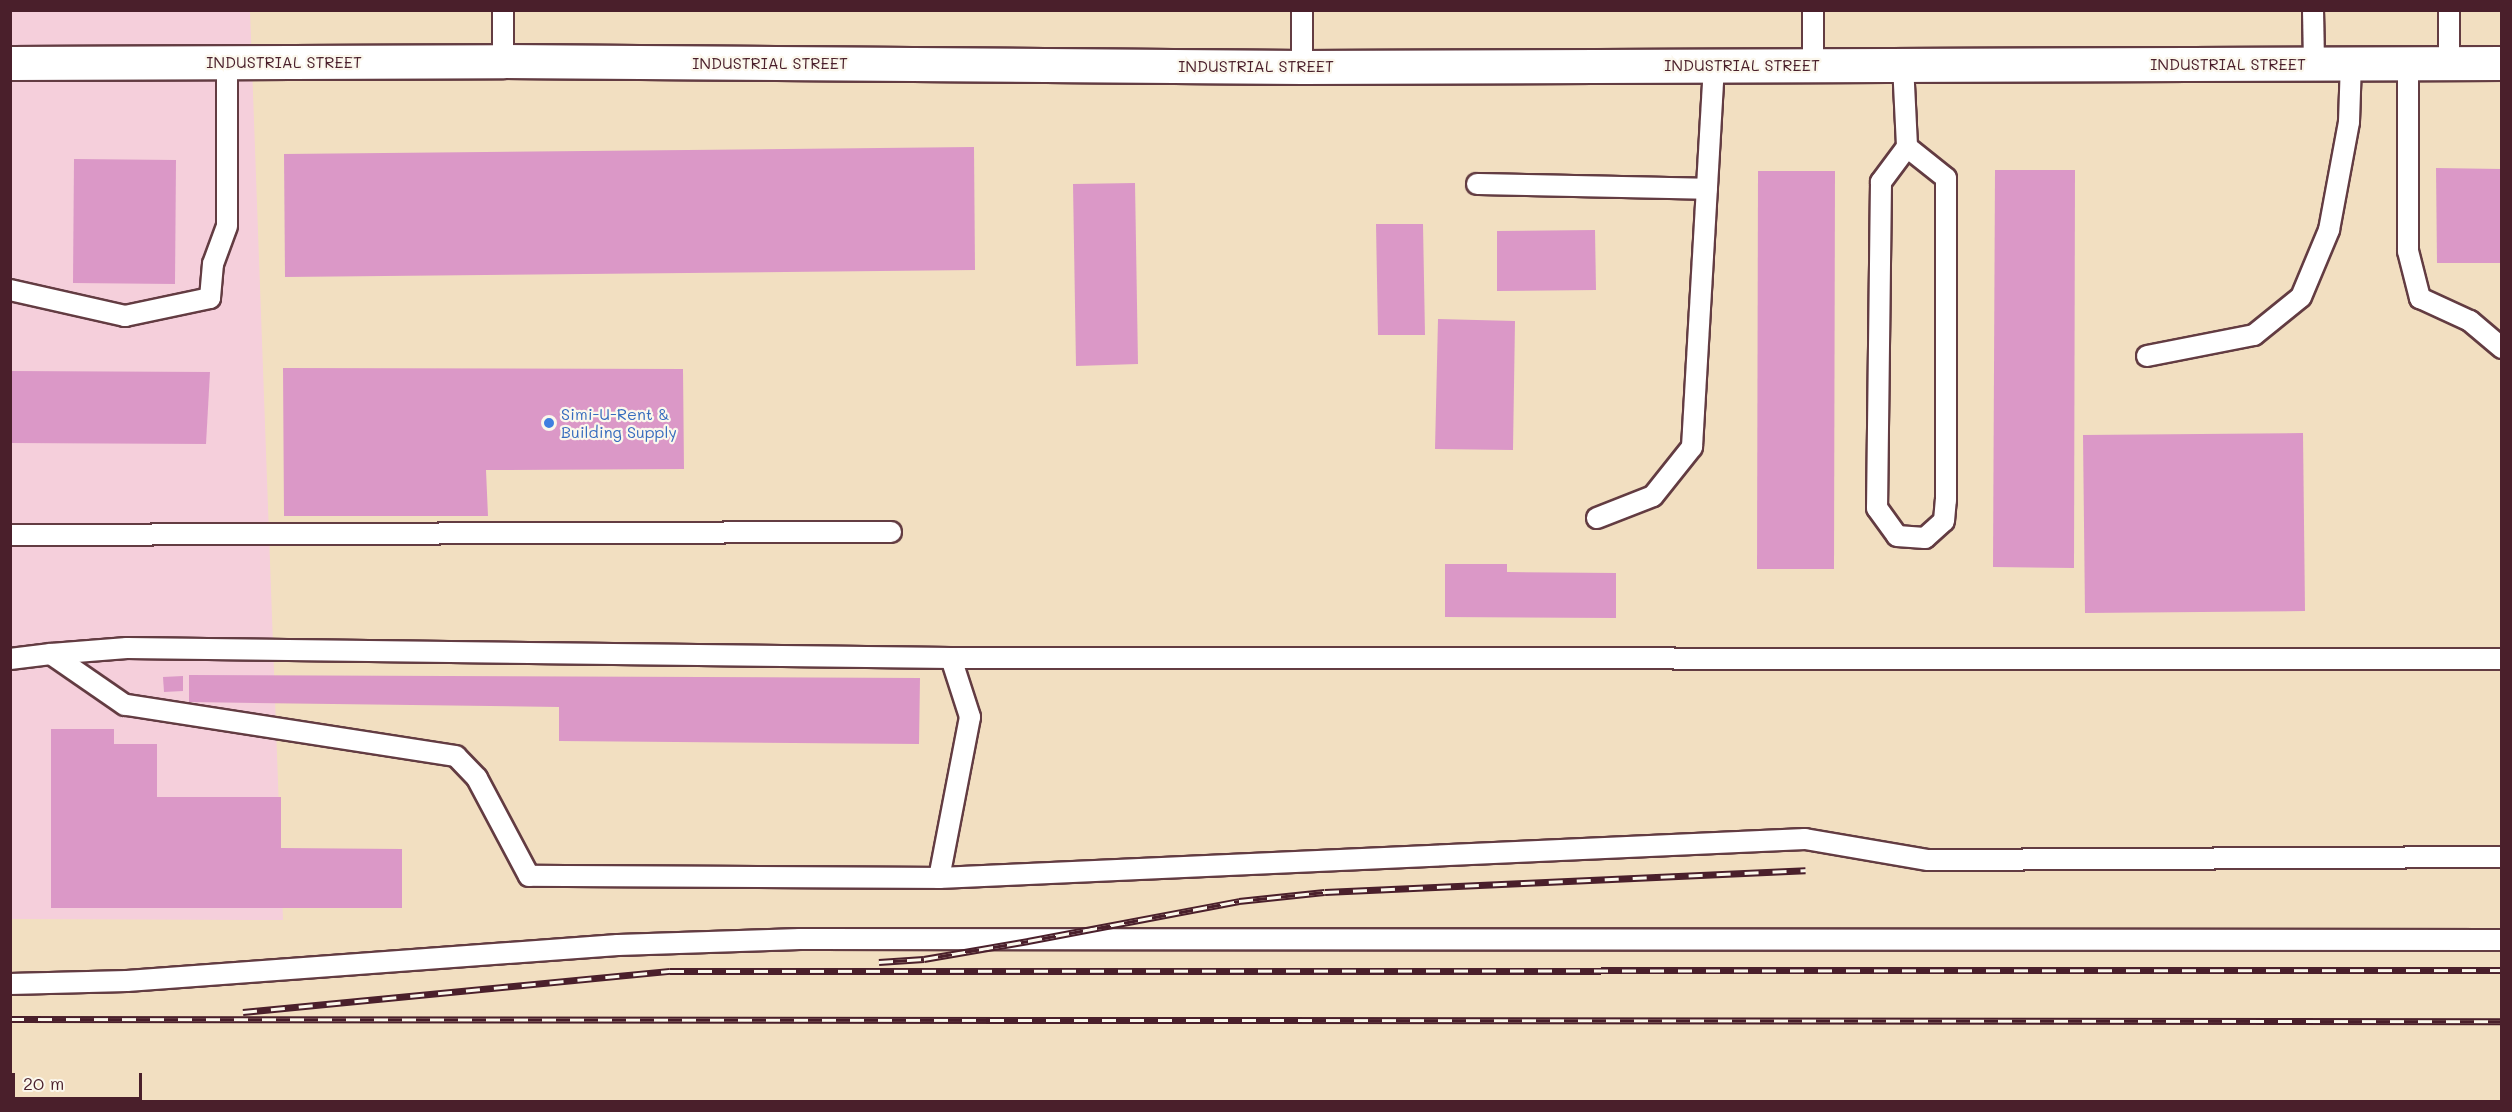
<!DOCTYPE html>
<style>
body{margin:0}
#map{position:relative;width:2512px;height:1112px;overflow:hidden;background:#f2dfc1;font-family:Mali,sans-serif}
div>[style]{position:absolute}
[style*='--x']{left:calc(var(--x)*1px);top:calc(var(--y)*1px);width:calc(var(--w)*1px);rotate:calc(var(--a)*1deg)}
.built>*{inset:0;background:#f5cfdb}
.building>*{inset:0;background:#db98c7}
.roads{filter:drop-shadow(2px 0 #633c42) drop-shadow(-2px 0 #633c42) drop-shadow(0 2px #633c42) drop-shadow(0 -2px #633c42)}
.lane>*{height:20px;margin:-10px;padding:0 10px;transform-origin:10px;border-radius:10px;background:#fff}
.street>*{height:33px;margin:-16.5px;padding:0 16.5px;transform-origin:16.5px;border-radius:16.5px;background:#fff}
.rail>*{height:7px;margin-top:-3.5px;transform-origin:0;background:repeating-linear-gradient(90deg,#fbf7ec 0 14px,#4a1f2b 0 28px);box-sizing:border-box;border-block:2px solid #4a1f2b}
.dots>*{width:16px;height:16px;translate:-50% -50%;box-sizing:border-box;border:3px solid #fbf7ec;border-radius:50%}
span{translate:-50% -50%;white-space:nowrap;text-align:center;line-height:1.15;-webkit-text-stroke:4.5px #fbf7ec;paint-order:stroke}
.street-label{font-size:16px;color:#4a1f2b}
.shop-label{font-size:16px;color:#366cbe}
.left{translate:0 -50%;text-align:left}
.frame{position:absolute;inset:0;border:12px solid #4a1f2b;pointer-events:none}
.scale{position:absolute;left:12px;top:1073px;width:130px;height:27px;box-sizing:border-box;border:3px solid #4a1f2b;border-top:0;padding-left:8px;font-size:18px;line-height:21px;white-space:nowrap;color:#4a1f2b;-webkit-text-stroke:4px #fbf7ec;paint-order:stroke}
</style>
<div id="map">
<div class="built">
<i style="clip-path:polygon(11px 11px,250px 11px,283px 920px,11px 919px)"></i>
</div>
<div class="building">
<i style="clip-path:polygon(974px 147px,975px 270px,285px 277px,284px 154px)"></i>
<i style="clip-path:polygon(74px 159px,176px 160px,175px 284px,73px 283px)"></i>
<i style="clip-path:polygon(2436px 168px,2502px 169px,2502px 263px,2437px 263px)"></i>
<i style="clip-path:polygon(1995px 170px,2075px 170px,2074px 568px,1993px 567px)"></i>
<i style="clip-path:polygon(1758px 171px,1835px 171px,1834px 569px,1757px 569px)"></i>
<i style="clip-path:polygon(1135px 183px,1138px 364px,1076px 366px,1073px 184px)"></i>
<i style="clip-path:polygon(1376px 224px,1423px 224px,1425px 335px,1378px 335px)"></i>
<i style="clip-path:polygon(1595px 230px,1596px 290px,1497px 291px,1497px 231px)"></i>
<i style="clip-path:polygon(1438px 319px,1515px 321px,1513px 450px,1435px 449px)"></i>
<i style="clip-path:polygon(283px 368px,683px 369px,684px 469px,486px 470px,488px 516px,284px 516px)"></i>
<i style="clip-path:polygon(10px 371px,210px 372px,206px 444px,10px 443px)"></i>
<i style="clip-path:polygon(2303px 433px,2305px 611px,2085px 613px,2083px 435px)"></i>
<i style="clip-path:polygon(1445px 564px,1507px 564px,1507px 572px,1616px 573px,1616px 618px,1445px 617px)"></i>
<i style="clip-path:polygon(189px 675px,920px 678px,919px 744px,559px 741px,559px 707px,189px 702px)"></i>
<i style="clip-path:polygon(183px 676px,183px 691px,164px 692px,163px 677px)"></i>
<i style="clip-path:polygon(51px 729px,114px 729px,114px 744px,157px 744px,157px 797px,281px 797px,281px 848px,402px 849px,402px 908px,51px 908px)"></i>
</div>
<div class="roads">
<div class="lane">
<i style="--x:1813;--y:10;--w:55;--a:90"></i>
<i style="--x:2313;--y:10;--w:54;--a:88.9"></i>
<i style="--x:503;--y:61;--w:51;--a:-90"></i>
<i style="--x:2408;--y:63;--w:188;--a:90"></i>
<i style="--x:2408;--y:251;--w:49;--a:75.7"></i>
<i style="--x:2420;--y:298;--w:55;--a:24.7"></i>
<i style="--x:2470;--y:321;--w:42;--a:40.2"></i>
<i style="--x:2449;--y:63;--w:53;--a:-90"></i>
<i style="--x:1903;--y:64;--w:83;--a:87.2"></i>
<i style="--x:1907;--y:147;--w:44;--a:126.6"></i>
<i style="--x:1881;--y:182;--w:326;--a:90.7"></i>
<i style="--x:1877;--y:508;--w:34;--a:54"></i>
<i style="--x:1897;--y:536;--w:28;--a:4"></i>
<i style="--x:1925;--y:538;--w:25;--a:-42"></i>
<i style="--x:1944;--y:521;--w:21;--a:-85"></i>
<i style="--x:1946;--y:500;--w:322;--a:-90"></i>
<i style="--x:1946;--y:178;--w:50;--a:-141.5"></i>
<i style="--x:1302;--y:67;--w:57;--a:-90"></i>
<i style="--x:1477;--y:184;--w:230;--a:1.2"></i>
<i style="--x:10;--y:290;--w:118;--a:12.7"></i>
<i style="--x:125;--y:316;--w:87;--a:-12"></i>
<i style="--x:210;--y:298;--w:34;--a:-85"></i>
<i style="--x:213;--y:264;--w:40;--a:-69.8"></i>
<i style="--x:227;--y:226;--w:164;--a:-90"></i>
<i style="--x:2147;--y:356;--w:109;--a:-11.1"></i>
<i style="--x:2254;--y:335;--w:60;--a:-39"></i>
<i style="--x:2301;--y:297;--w:73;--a:-67.3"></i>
<i style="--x:2329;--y:230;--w:110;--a:-79.5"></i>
<i style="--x:2349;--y:122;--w:59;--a:-88.1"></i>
<i style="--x:1597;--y:518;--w:60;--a:-21.4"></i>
<i style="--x:1653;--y:496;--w:63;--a:-51.5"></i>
<i style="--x:1692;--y:447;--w:383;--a:-86.7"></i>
<i style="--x:10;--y:535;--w:881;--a:-0.2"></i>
<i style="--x:951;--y:658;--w:1551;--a:0.04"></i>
<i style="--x:10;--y:659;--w:41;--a:-7"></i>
<i style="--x:51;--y:654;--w:76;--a:-4.5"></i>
<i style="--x:127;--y:648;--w:824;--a:0.7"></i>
<i style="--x:951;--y:658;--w:62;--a:72.1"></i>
<i style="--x:970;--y:717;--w:164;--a:100.9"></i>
<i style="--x:939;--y:878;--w:410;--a:-179.7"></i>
<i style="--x:529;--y:876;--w:111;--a:-118"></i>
<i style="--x:477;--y:778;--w:30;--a:-134"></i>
<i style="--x:456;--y:756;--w:335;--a:-171.2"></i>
<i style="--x:125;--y:705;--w:90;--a:-145.4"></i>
<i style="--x:939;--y:878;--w:867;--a:-2.58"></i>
<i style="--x:1805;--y:839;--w:125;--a:9.7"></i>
<i style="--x:1928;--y:860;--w:574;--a:-0.3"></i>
<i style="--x:10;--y:984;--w:117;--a:-1.5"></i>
<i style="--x:127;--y:981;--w:492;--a:-4.2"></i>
<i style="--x:618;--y:945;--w:182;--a:-1.9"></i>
<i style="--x:800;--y:939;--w:1702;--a:0.03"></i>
</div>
<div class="street">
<i style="--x:10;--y:63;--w:493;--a:-0.2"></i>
<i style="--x:503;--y:61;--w:799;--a:0.43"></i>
<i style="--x:1302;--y:67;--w:1200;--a:-0.19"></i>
</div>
</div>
<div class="rail">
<i style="--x:879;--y:962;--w:45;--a:-3.8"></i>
<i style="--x:924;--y:959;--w:106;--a:-9.8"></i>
<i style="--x:1028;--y:941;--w:215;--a:-10.7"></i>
<i style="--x:1239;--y:901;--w:86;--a:-6"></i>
<i style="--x:1325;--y:892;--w:481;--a:-2.6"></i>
<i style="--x:243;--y:1012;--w:429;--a:-5.5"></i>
<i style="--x:670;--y:971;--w:1832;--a:-0.03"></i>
<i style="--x:10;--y:1019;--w:2492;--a:0.05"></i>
</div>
<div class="dots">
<i style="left:549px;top:423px;background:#3f7fe0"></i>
</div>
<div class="street-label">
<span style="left:284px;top:62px">INDUSTRIAL STREET</span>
<span style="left:770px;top:63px">INDUSTRIAL STREET</span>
<span style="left:2228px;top:64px">INDUSTRIAL STREET</span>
<span style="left:1742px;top:65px">INDUSTRIAL STREET</span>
<span style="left:1256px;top:66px">INDUSTRIAL STREET</span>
</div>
<div class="shop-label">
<span class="left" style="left:561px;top:423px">Simi-U-Rent &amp;<br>Building Supply</span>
</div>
<div class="frame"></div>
<div class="scale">20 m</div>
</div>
